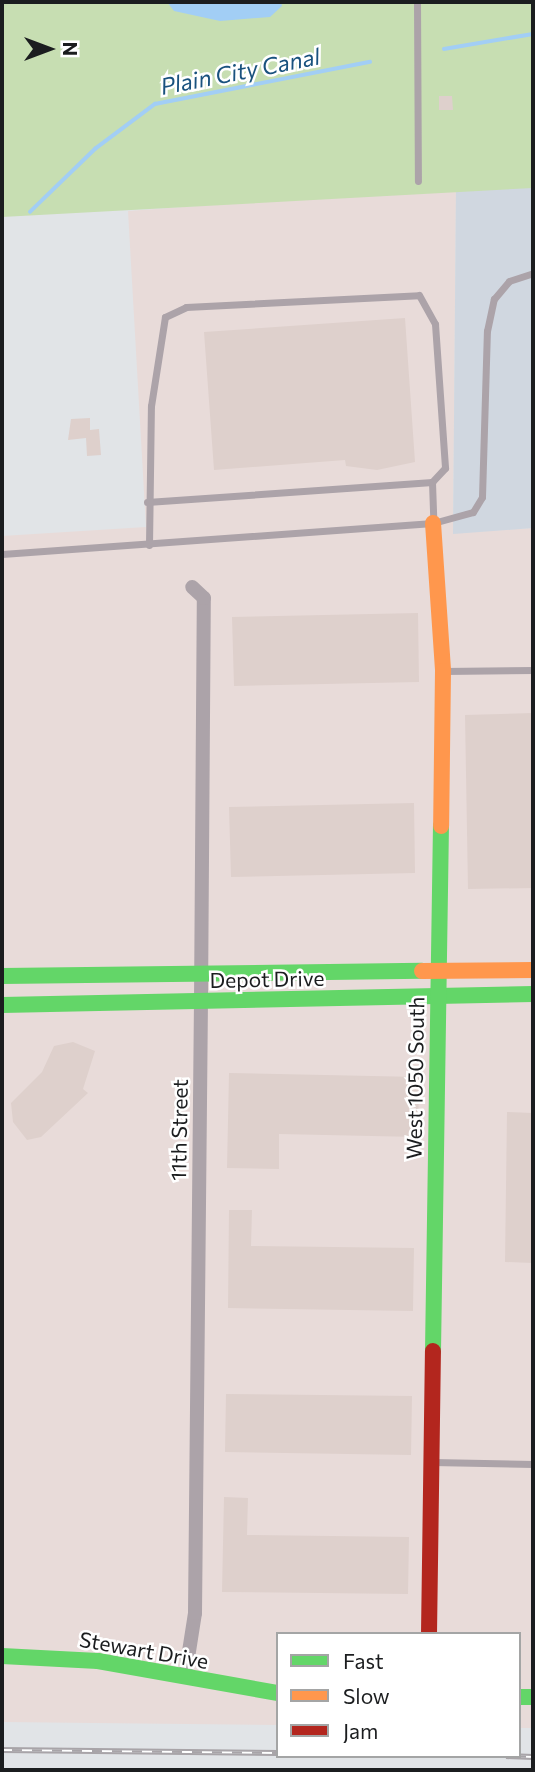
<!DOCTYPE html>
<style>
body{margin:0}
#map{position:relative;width:535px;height:1772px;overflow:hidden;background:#e1e4e7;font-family:Commissioner,sans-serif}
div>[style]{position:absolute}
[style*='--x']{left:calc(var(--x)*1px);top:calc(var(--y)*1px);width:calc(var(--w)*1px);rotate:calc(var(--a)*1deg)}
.industrial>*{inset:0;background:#e8dbd9}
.built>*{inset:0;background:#d0d7e0}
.green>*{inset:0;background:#c7deb2}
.water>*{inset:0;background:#a2cef5}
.stream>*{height:3.5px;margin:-1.75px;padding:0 1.75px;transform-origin:1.75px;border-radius:1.75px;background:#a2cef5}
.building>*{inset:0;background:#ded0cc}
.lane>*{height:7px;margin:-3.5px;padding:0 3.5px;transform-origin:3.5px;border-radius:3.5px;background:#aca3a9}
.street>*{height:14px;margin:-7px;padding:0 7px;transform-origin:7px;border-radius:7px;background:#aca3a9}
.fast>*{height:16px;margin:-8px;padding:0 8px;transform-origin:8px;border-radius:8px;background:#63d668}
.slow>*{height:16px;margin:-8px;padding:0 8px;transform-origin:8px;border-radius:8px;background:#ff974d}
.jam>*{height:16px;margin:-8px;padding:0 8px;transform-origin:8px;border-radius:8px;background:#b3261e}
.rail>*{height:6px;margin-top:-3px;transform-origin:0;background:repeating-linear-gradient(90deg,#fff 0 10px,#a8a4a8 0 20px);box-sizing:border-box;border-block:2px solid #a8a4a8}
span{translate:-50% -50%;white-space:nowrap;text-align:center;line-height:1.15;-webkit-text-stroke:5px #fff;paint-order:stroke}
.street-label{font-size:21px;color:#1b1d1f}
.water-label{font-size:23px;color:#19527e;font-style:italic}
.frame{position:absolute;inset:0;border:4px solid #1b1d1f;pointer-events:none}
.legend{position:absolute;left:276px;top:1632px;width:245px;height:126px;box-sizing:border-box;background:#fff;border:2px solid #a4a5a5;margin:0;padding:9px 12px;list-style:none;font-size:21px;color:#1b1d1f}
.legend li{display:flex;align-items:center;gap:14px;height:35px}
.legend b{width:35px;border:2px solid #a4a5a5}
.north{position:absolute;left:14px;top:14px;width:70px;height:70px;-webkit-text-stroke:5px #fff;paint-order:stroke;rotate:90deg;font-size:19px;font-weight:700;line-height:28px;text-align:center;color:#1b1d1f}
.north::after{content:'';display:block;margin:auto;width:24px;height:32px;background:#1b1d1f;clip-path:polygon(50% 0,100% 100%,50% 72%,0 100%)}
</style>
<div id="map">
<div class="industrial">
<i style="clip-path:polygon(456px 187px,453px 533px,533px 528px,533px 1728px,519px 1728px,519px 1634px,278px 1634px,278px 1725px,2px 1722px,2px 536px,146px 527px,128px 211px)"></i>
</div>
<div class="built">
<i style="clip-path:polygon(456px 187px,533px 188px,533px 528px,453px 534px)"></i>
</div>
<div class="green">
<i style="clip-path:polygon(2px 2px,533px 2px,533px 188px,2px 217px)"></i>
</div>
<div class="water">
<i style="clip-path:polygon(167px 2px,281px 2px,282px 6px,270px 17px,220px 21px,174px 11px)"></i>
</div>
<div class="stream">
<i style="--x:444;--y:49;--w:90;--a:-9.6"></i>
<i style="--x:30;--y:212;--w:91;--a:-44.1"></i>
<i style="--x:95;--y:149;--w:75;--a:-36.9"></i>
<i style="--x:155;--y:104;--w:219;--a:-11.1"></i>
</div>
<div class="building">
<i style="clip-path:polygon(439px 96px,452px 96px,453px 110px,439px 110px)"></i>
<i style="clip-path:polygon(405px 318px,415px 462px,377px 470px,346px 466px,345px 460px,214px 470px,204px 332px)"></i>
<i style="clip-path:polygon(90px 418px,90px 430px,99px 429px,101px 455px,87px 456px,86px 438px,68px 440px,71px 419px)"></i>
<i style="clip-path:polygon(418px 613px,419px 682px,234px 686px,232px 617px)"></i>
<i style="clip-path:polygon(533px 713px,533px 888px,468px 889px,465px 715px)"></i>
<i style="clip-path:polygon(414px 803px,415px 873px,231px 877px,229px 807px)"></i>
<i style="clip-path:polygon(73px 1042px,95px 1051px,83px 1089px,88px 1093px,41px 1137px,27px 1140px,13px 1122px,11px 1103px,42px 1072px,54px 1046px)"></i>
<i style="clip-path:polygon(229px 1073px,419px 1077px,418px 1137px,279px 1134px,279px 1169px,227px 1168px)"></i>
<i style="clip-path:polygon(507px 1112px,533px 1113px,533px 1263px,505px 1262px)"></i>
<i style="clip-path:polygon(229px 1210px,252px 1210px,251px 1246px,414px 1248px,413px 1311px,228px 1308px)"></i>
<i style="clip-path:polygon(226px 1394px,412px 1396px,411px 1455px,225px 1452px)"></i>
<i style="clip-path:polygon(224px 1497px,248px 1498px,247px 1535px,409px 1537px,408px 1594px,222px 1592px)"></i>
</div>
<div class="lane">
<i style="--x:417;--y:2;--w:179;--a:89.7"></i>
<i style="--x:147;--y:502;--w:286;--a:-4"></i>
<i style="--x:432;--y:482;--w:38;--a:88"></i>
<i style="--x:149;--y:545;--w:139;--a:-89.2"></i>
<i style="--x:151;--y:406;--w:90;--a:-81.1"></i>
<i style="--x:165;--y:317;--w:23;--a:-25"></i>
<i style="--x:186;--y:307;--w:233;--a:-2.9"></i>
<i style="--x:419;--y:295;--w:33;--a:61"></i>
<i style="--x:435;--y:324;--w:144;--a:86"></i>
<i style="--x:445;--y:468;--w:19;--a:133"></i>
<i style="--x:2;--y:554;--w:432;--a:-4.1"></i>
<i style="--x:433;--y:523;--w:41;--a:-15.4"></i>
<i style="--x:473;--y:512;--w:17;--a:-59"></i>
<i style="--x:482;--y:497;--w:166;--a:-88.3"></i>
<i style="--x:487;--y:331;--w:33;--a:-78"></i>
<i style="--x:494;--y:299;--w:23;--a:-50"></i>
<i style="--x:509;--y:281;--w:25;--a:-18"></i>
<i style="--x:444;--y:671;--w:89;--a:-0.6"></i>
<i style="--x:432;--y:1462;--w:101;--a:1.1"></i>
</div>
<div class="street">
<i style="--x:185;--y:1677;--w:65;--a:-81.1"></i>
<i style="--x:195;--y:1613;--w:611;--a:-89.44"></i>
<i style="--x:201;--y:1002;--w:404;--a:-89.6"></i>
<i style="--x:204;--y:598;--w:16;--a:-137"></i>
</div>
<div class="fast">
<i style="--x:2;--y:976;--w:420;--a:-0.7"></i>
<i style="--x:2;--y:1005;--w:531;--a:-1.19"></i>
<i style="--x:433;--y:1351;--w:525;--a:-89.13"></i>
<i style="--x:2;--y:1656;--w:96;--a:3"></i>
<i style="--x:98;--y:1661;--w:183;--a:10.1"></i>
<i style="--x:519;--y:1697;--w:14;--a:0"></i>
</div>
<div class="slow">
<i style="--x:433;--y:523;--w:148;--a:86.1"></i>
<i style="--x:443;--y:671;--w:155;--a:90.7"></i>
<i style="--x:422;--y:971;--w:111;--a:-0.5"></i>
</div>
<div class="jam">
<i style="--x:429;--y:1634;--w:283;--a:-89.2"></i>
</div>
<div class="rail">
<i style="--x:2;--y:1750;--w:276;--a:0.6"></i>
<i style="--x:506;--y:1756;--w:27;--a:2"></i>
</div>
<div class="street-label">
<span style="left:267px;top:979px;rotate:-1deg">Depot Drive</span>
<span style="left:415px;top:1078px;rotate:-89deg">West 1050 South</span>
<span style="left:179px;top:1130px;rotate:-89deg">11th Street</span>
<span style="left:144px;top:1650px;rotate:10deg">Stewart Drive</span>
</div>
<div class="water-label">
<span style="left:240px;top:71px;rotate:-11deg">Plain City Canal</span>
</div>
<div class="frame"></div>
<ul class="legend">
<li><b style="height:9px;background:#63d668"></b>Fast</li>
<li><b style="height:9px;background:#ff974d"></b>Slow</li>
<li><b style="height:9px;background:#b3261e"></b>Jam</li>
</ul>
<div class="north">N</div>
</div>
